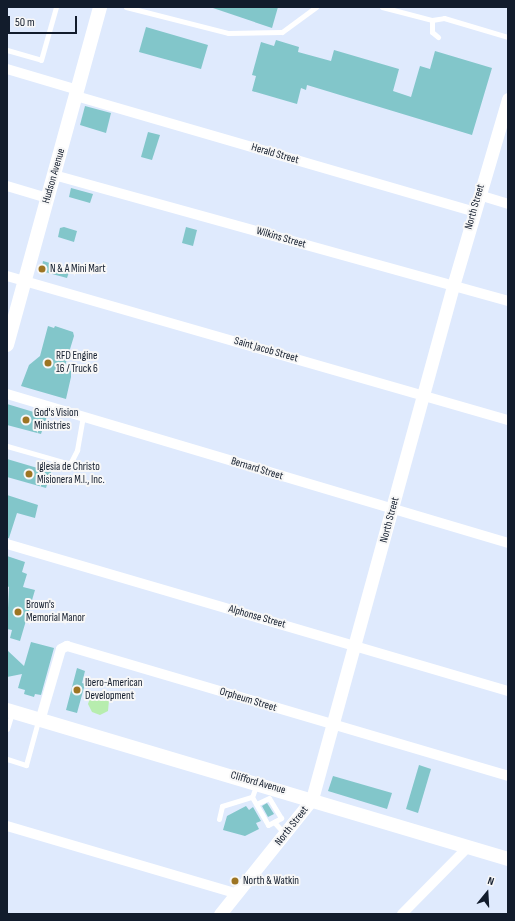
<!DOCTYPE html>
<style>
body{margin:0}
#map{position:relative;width:515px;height:921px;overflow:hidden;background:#dfeafd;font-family:"Sofia Sans Condensed",sans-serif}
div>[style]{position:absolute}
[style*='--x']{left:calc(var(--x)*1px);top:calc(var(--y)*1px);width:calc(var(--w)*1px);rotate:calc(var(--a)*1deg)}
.green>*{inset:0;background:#b7edae}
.building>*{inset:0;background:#82c6ca}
.service>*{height:5px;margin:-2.5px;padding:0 2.5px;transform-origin:2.5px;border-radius:2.5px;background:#fff}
.minor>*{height:10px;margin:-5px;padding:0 5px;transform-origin:5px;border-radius:5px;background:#fff}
.tertiary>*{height:13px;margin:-6.5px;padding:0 6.5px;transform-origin:6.5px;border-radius:6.5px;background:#fff}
.secondary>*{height:14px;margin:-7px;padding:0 7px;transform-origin:7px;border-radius:7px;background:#fff}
.dots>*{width:11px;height:11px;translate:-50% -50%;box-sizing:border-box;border:2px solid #f7f7f7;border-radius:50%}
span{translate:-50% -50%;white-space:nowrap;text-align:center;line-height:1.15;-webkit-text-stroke:4px #f7f7f7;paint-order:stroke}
.street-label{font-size:11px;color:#121c2c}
.poi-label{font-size:11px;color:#121c2c}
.left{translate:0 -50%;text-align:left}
.frame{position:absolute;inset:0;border:8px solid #121c2c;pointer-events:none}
.north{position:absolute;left:467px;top:873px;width:40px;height:40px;-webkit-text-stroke:3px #f7f7f7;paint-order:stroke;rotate:18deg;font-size:11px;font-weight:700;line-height:16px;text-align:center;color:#121c2c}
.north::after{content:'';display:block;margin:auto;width:14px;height:18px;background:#121c2c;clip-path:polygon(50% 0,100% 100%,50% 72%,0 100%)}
.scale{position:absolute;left:8px;top:16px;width:69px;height:18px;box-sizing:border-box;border:2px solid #121c2c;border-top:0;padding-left:5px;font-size:12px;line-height:14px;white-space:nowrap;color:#121c2c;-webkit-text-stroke:3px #f7f7f7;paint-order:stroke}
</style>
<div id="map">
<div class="green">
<i style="clip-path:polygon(91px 695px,109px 700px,108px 711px,100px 715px,92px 712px,88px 704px)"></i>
</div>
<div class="building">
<i style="clip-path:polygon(210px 7px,278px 7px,272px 28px)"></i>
<i style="clip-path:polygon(146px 27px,208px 45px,201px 69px,139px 52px)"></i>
<i style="clip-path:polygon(276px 40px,299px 47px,298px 52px,331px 61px,334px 50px,399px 69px,393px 91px,411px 97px,420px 66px,430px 69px,435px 51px,492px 68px,472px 135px,307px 85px,306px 90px,301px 88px,297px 104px,252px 91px,256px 76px,252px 75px,261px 42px,274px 46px)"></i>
<i style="clip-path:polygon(85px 106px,111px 113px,106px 133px,80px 125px)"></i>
<i style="clip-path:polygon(148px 132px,160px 135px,152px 160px,141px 157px)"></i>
<i style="clip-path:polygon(71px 188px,93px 194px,90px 203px,69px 197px)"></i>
<i style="clip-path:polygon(64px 227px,77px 231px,74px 242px,58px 237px,60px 228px)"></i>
<i style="clip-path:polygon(186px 227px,197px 230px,193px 246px,182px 243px)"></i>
<i style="clip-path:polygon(43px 261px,70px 269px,67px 278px,41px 271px)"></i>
<i style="clip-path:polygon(48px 326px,54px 328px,55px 326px,73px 332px,74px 336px,64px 369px,71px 371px,71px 377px,66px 399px,21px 386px,29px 365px,40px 356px)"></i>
<i style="clip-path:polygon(7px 404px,47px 416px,41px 434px,7px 425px)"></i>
<i style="clip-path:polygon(7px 459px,51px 472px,46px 488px,7px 477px)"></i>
<i style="clip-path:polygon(7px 495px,38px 505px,35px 518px,17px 513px,9px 538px,7px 538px)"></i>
<i style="clip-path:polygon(7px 556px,25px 562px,22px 572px,27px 574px,23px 587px,35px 590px,20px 641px,10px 638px,12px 630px,7px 629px,9px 587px,7px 586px)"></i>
<i style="clip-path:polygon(31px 642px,54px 648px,41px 695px,35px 694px,34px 697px,24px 694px,25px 690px,18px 688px,22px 674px,7px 677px,7px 650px,24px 666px)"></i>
<i style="clip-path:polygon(77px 668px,85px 671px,82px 683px,85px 684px,77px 713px,66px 710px)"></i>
<i style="clip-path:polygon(419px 765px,431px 769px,418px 813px,406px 809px)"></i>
<i style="clip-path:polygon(333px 776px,392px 793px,387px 809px,328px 791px)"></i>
<i style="clip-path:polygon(267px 803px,274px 814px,268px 817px,262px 806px)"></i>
<i style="clip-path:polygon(246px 806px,249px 810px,253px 807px,261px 821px,256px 823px,259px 829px,245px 836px,223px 830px,227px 816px)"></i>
</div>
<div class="service">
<i style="--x:126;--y:7;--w:105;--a:14.3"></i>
<i style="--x:228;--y:33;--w:54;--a:-1.1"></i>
<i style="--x:282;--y:32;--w:42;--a:-36.3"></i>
<i style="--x:382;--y:7;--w:52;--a:14.6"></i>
<i style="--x:432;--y:20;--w:12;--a:-9"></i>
<i style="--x:444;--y:18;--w:67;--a:16.5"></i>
<i style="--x:432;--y:20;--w:12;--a:90"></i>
<i style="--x:432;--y:32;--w:8;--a:40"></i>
<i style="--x:7;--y:50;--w:35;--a:16"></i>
<i style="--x:41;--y:60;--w:55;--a:-74.2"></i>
<i style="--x:7;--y:446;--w:66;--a:15.9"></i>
<i style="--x:70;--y:464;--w:16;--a:-63"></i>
<i style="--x:77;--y:450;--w:34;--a:-80"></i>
<i style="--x:7;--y:729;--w:17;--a:-73"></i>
<i style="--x:7;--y:759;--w:20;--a:18"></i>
<i style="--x:26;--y:765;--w:46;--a:-74.7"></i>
<i style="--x:256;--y:786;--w:12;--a:110"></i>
<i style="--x:252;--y:797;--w:32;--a:60"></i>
<i style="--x:268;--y:825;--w:15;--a:-28"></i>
<i style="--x:281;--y:818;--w:23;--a:-121"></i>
<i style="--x:269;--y:798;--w:14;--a:155"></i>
<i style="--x:219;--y:819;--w:13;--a:-77"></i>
<i style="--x:222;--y:806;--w:31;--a:-17"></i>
<i style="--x:274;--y:822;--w:15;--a:48"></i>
</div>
<div class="minor">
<i style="--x:7;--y:69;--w:74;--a:16.5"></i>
<i style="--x:76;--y:96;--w:415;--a:16.2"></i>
<i style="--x:54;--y:175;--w:471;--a:15.5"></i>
<i style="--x:7;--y:186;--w:42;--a:16.7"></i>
<i style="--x:479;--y:195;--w:30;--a:17"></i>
<i style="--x:7;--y:276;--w:521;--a:16.04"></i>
<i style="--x:7;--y:394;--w:523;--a:16.56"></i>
<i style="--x:7;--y:544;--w:522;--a:16.35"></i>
<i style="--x:40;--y:721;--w:75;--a:-73.7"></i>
<i style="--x:61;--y:649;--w:7;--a:-27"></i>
<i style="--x:67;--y:646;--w:460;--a:16.4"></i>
<i style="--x:7;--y:826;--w:241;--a:16.4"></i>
<i style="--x:402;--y:914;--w:94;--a:-45.4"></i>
</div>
<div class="tertiary">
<i style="--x:220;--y:914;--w:147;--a:-51.3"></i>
<i style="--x:312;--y:799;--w:532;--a:-74.63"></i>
<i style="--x:453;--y:286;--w:195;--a:-73.6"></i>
</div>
<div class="secondary">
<i style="--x:7;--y:345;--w:351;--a:-74.6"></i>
<i style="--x:7;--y:710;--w:523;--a:16.56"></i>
</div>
<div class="dots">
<i style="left:42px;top:269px;background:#9d7523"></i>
<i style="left:48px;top:363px;background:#9d7523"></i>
<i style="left:26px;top:420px;background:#9d7523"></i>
<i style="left:29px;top:474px;background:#9d7523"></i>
<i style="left:18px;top:612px;background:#9d7523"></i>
<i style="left:77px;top:690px;background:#9d7523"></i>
<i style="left:235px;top:881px;background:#9d7523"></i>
</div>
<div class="street-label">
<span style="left:275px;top:154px;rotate:16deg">Herald Street</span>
<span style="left:54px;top:176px;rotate:-74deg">Hudson Avenue</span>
<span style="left:475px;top:207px;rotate:-74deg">North Street</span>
<span style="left:281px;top:238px;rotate:16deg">Wilkins Street</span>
<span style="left:266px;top:350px;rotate:16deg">Saint Jacob Street</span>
<span style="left:257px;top:469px;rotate:17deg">Bernard Street</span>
<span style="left:390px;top:520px;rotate:-75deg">North Street</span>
<span style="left:257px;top:617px;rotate:16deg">Alphonse Street</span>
<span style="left:248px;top:700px;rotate:17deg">Orpheum Street</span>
<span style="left:258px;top:783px;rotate:16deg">Clifford Avenue</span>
<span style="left:292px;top:826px;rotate:-52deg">North Street</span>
</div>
<div class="poi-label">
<span class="left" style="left:50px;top:269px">N &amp; A Mini Mart</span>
<span class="left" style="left:56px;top:363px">RFD Engine<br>16 / Truck 6</span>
<span class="left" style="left:34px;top:420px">God's Vision<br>Ministries</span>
<span class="left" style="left:37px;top:474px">Iglesia de Christo<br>Misionera M.I., Inc.</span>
<span class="left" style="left:26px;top:612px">Brown's<br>Memorial Manor</span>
<span class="left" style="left:85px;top:690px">Ibero-American<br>Development</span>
<span class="left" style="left:243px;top:881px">North &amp; Watkin</span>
</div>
<div class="frame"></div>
<div class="north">N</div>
<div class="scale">50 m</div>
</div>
